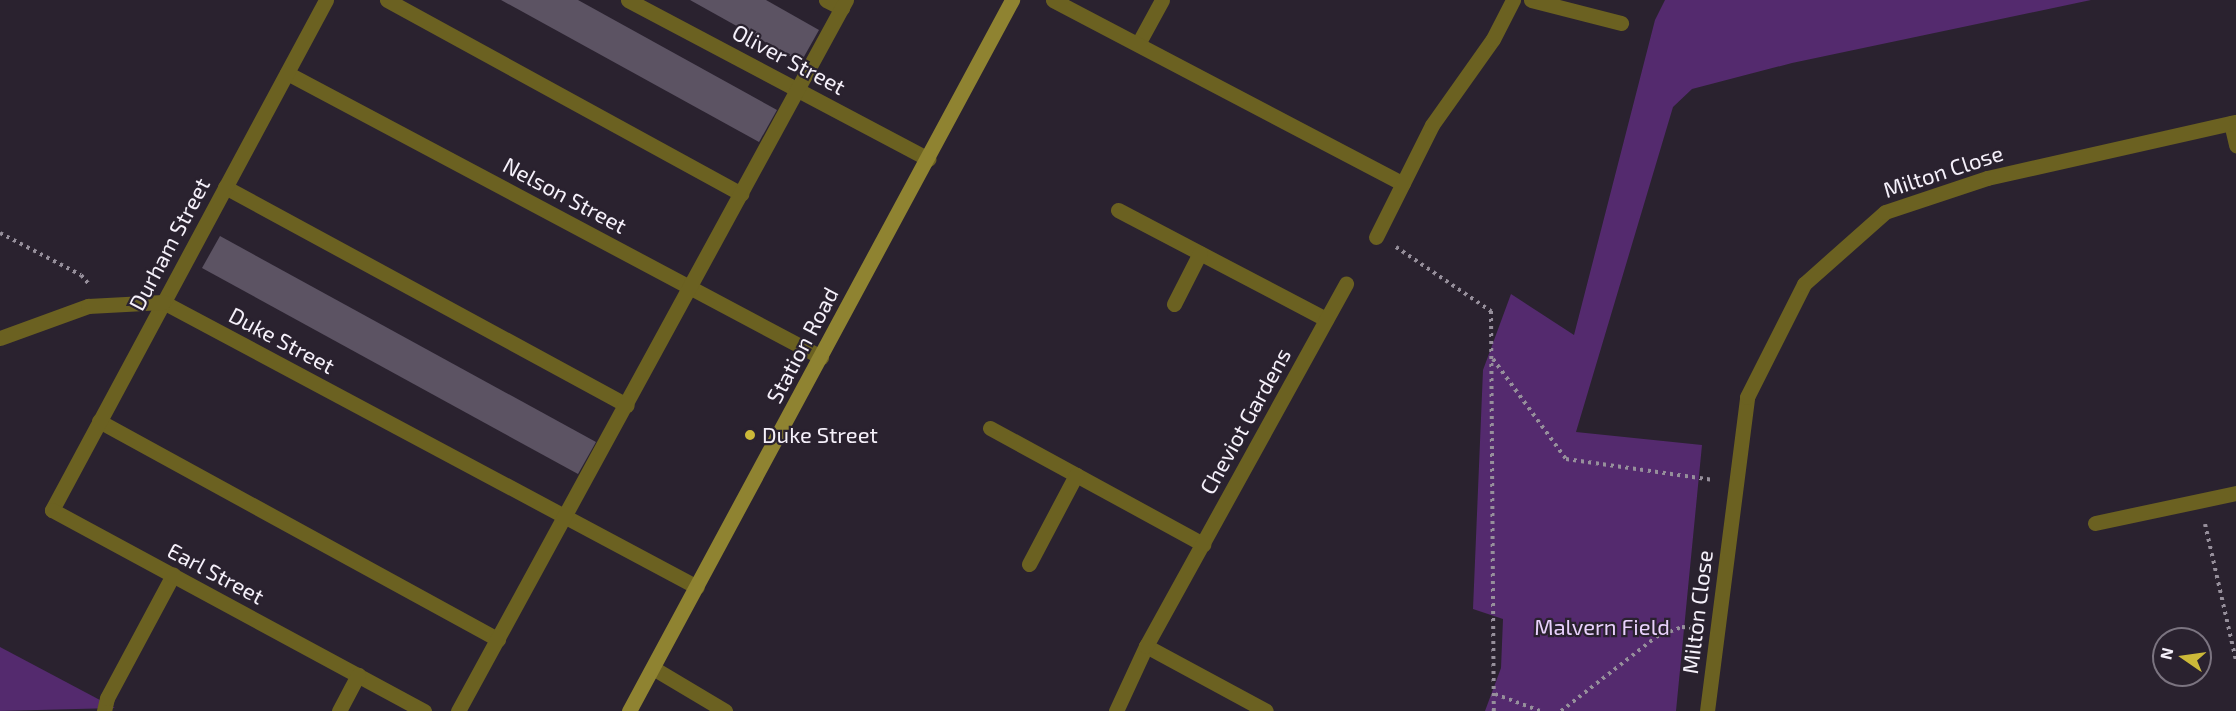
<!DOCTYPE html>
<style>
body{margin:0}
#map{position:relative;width:2236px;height:711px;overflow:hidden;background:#2a222f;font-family:"Exo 2",sans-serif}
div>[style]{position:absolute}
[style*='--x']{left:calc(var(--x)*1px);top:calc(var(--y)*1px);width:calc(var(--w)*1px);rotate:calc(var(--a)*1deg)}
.green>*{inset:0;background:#542a6e}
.building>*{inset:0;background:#5c5363}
.path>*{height:4px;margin-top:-2px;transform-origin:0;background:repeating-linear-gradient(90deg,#968f9b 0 3px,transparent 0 7.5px)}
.service>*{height:15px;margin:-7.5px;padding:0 7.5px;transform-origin:7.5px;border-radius:7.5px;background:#6b6121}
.minor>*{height:15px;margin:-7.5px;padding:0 7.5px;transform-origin:7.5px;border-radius:7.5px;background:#6b6121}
.secondary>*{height:15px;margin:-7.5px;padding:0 7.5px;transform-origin:7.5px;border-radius:7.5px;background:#8f8331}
.dots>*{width:16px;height:16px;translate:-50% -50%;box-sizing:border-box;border:3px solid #2a222f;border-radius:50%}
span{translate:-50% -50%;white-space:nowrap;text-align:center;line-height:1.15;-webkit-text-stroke:4.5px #2a222f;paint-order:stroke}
.street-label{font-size:22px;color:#f5f0fa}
.poi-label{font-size:22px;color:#f5f0fa}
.left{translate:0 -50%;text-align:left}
.park-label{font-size:22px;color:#e9d1fc}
.north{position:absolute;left:2152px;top:627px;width:60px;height:60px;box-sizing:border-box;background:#2a222f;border:2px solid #7b7480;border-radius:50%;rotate:283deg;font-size:16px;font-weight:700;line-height:24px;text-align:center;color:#f5f0fa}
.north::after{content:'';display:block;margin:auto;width:21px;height:27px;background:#ccb939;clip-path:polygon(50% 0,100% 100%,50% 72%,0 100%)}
</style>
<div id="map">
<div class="green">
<i style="clip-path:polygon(1665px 0,2091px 0,1792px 63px,1692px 89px,1673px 107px,1576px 432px,1702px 445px,1676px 711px,1485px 711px,1501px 668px,1503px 619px,1473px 609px,1483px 370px,1511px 294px,1574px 335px,1655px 20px)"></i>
<i style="clip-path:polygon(0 647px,115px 708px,0 711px)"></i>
</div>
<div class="building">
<i style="clip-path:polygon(501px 0,578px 0,777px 110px,759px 142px)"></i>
<i style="clip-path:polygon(690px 0,766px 0,819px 30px,801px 62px)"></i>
<i style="clip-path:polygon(220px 236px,596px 442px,578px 474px,202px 268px)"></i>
</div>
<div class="path">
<i style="--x:0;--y:233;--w:91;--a:27.4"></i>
<i style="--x:81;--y:275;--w:11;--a:49"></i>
<i style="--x:1396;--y:247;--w:115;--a:34"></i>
<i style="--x:1491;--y:311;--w:400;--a:89.6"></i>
<i style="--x:1493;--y:359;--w:124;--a:53.9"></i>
<i style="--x:1566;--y:459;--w:149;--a:8.1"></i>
<i style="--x:2205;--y:524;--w:140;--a:77.2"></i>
<i style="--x:1495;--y:694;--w:48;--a:20.7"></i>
<i style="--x:1561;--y:711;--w:120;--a:-37.9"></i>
<i style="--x:1656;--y:637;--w:28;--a:-21"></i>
<i style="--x:1682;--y:627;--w:14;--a:4"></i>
</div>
<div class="service">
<i style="--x:387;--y:0;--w:404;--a:28.7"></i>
<i style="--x:628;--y:0;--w:340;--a:27.9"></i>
<i style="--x:826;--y:0;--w:18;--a:27"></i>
<i style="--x:1138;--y:44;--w:50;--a:-61.4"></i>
<i style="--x:287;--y:73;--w:605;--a:28.01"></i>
<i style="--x:225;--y:187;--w:457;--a:28.5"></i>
<i style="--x:163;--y:302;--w:605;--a:28.09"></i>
<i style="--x:99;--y:421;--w:455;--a:28.7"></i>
<i style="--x:2095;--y:523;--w:144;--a:-12"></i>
<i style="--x:104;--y:711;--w:13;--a:-77"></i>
<i style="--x:107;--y:698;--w:140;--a:-61.8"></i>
<i style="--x:458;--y:711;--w:810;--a:-61.38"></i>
</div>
<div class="minor">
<i style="--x:326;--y:0;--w:579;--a:118.25"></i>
<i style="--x:52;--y:510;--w:423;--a:28.4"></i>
<i style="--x:1053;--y:0;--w:395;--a:27.7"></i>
<i style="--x:1531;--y:0;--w:93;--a:14.3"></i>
<i style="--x:2231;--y:123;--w:23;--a:77"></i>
<i style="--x:1118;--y:210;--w:235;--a:27.7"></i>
<i style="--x:1376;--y:237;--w:125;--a:-63.4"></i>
<i style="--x:1432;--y:125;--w:105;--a:-54.7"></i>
<i style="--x:1493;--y:39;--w:44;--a:-62.9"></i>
<i style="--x:1174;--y:304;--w:57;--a:-63"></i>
<i style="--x:0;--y:338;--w:94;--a:-20"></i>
<i style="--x:88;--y:306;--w:75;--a:-3.1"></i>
<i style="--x:990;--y:428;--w:243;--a:28.6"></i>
<i style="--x:1029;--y:564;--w:101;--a:-62.2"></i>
<i style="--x:1146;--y:646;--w:136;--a:28.4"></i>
<i style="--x:653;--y:668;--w:84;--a:30.8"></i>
<i style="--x:339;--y:711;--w:41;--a:-62.2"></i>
<i style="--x:1116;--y:711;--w:72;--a:-65.2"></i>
<i style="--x:1146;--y:646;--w:414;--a:-61.1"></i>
<i style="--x:1707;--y:711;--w:317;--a:-82.7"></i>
<i style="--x:1747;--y:397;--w:127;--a:-63.2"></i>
<i style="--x:1804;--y:284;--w:108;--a:-41.6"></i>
<i style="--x:1885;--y:212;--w:108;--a:-18.4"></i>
<i style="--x:1987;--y:178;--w:255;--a:-12.7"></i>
</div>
<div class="secondary">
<i style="--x:629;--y:711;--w:808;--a:-61.69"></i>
</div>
<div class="dots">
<i style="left:750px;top:435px;background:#ccb939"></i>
</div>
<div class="street-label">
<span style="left:789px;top:59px;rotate:28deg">Oliver Street</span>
<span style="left:1943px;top:171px;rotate:-18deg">Milton Close</span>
<span style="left:565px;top:195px;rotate:28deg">Nelson Street</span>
<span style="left:169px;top:244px;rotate:-62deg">Durham Street</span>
<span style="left:282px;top:340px;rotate:28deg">Duke Street</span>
<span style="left:802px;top:345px;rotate:-62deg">Station Road</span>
<span style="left:1245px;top:421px;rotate:-61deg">Cheviot Gardens</span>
<span style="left:216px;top:573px;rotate:28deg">Earl Street</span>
<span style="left:1697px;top:612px;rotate:-83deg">Milton Close</span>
</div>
<div class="poi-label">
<span class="left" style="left:762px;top:435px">Duke Street</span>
</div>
<div class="park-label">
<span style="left:1602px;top:627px">Malvern Field</span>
</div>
<div class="north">N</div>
</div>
